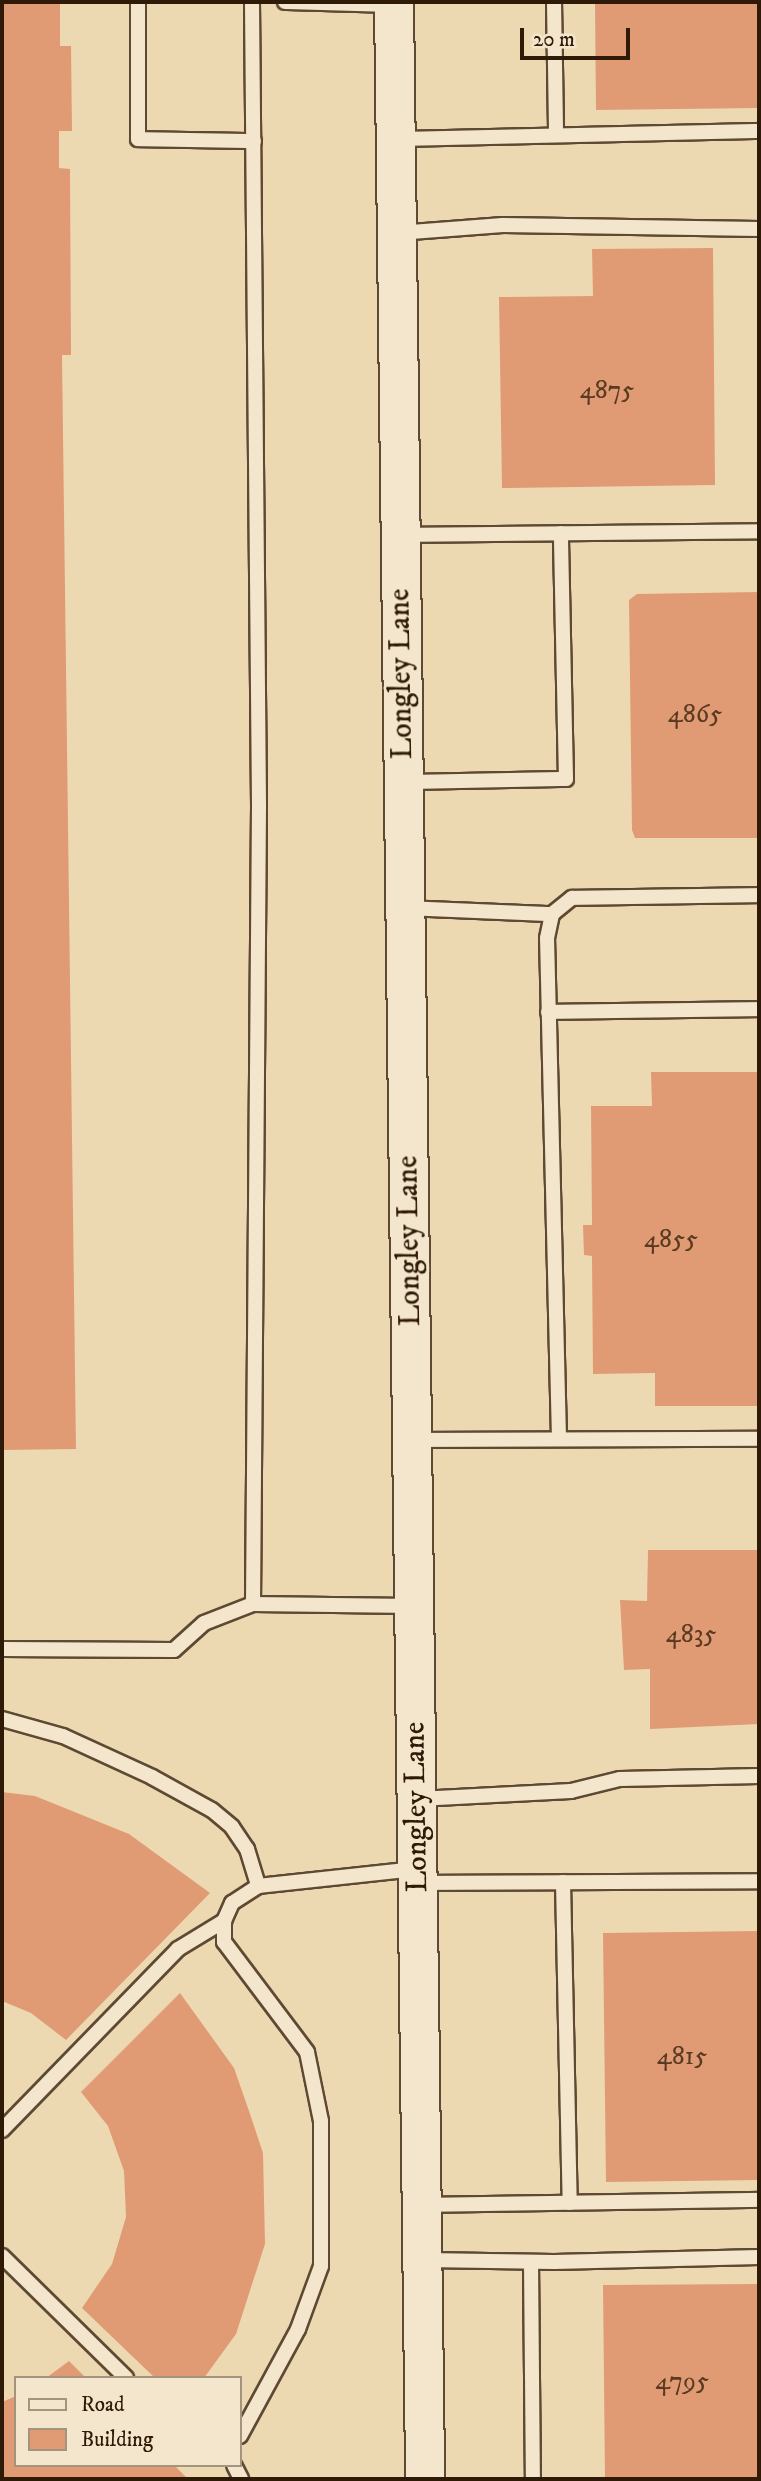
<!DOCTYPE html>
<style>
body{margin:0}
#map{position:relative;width:761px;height:2481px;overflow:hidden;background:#edd9b1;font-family:"IM FELL DW Pica",serif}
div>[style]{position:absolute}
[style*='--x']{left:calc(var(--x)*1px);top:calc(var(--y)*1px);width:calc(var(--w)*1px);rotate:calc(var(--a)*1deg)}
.building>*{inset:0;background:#e09b74}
.roads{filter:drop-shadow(2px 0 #5e4932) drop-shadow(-2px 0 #5e4932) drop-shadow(0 2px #5e4932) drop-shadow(0 -2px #5e4932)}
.lane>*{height:14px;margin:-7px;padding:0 7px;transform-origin:7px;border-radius:7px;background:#f3e6cc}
.secondary>*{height:38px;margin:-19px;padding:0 19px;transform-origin:19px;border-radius:19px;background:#f3e6cc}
span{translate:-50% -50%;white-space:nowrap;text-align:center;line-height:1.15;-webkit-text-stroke:5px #f3e6cc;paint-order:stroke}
.number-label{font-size:26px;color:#5b3a22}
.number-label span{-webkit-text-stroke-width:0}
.street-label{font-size:30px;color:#2f1907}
.frame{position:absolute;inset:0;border:4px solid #2f1907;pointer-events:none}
.legend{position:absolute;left:14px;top:2376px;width:228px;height:91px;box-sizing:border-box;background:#f3e6cc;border:2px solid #a5947d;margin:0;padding:9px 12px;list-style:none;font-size:21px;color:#2f1907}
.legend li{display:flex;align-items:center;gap:14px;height:35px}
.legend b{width:35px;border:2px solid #a5947d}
.scale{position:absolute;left:520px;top:28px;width:110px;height:32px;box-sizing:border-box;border:4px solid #2f1907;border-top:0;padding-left:9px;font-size:21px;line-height:24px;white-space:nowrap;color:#2f1907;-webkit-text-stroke:5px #f3e6cc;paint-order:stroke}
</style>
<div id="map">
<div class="building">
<i style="clip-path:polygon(2px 2px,60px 2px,60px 46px,71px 46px,72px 131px,59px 131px,59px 168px,70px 169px,71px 355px,62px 355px,76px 1449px,2px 1450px)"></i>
<i style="clip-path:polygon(595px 2px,759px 2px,759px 108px,596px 110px)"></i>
<i style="clip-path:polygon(713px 248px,715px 485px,502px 488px,499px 297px,593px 296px,592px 249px)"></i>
<i style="clip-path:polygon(759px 592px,759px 838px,635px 838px,632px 830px,629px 600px,637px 594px)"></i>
<i style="clip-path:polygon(651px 1072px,759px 1072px,759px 1406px,655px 1406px,655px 1373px,593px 1374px,592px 1256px,584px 1255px,583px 1225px,592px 1225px,591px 1106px,652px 1106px)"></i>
<i style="clip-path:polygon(648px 1550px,759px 1550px,759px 1724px,650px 1729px,650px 1669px,624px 1670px,620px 1600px,647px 1601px)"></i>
<i style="clip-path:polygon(2px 1792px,35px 1796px,129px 1834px,210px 1893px,66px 2040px,31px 2013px,2px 2001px)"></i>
<i style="clip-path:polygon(759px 1931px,759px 2180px,606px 2182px,603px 1933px)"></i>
<i style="clip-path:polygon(180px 1993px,234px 2068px,249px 2111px,263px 2153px,265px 2244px,236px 2334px,204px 2378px,155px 2378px,82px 2308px,112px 2264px,126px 2217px,124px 2171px,108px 2126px,81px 2092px)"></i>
<i style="clip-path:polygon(759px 2284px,759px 2479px,605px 2479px,603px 2285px)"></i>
<i style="clip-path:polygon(69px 2361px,86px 2378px,46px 2378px)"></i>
<i style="clip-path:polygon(16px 2396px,16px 2465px,174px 2465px,188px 2479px,2px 2479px,2px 2402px)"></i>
</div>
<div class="roads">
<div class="lane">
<i style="--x:138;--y:2;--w:137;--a:90"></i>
<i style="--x:138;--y:139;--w:116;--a:1"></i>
<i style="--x:252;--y:2;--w:804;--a:89.5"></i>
<i style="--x:259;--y:806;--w:798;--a:90.43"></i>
<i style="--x:285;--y:2;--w:108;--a:1.6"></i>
<i style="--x:554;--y:2;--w:133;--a:89.1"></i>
<i style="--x:397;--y:139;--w:362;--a:-1.3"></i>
<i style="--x:398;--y:233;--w:105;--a:-4.4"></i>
<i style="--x:503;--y:225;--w:256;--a:0.9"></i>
<i style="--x:402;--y:535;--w:357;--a:-0.6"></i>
<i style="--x:404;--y:782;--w:162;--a:-1.1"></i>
<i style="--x:566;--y:779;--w:246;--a:-91.2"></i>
<i style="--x:406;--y:908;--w:146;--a:2.4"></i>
<i style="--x:548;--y:1012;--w:211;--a:-0.8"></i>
<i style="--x:559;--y:1439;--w:501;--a:-91.37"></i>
<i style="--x:547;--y:938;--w:25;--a:-78"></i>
<i style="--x:552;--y:914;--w:26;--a:-39"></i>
<i style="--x:572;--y:898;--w:187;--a:-0.9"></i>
<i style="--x:414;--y:1440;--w:345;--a:-0.2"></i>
<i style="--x:2;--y:1649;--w:172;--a:0.3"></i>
<i style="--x:174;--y:1650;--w:40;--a:-42"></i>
<i style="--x:204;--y:1623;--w:53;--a:-21.2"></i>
<i style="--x:253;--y:1604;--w:160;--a:0.7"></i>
<i style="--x:2;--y:1719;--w:63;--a:15.6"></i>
<i style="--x:63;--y:1736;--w:98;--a:24.7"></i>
<i style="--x:152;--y:1777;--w:68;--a:28.8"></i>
<i style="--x:212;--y:1810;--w:26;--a:40"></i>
<i style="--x:232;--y:1827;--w:27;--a:56"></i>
<i style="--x:247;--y:1849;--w:39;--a:73"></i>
<i style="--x:418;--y:1799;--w:153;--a:-3"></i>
<i style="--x:571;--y:1791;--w:50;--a:-13.8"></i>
<i style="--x:620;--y:1779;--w:139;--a:-1.2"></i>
<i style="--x:563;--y:1882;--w:321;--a:88.8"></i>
<i style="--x:419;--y:1883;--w:340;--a:-0.3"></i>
<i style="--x:2;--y:2130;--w:252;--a:-45.8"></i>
<i style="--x:178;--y:1949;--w:54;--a:-31.3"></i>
<i style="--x:425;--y:2205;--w:334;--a:-0.9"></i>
<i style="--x:2;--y:2256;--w:174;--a:44.5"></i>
<i style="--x:425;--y:2260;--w:129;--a:0.9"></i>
<i style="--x:554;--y:2262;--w:205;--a:-1.4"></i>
<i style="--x:531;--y:2262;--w:217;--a:89.5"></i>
<i style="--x:240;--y:2436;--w:122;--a:-61.5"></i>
<i style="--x:298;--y:2329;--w:67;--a:-69.9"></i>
<i style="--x:321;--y:2266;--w:145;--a:-90"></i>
<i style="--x:321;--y:2121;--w:70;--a:-101.5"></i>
<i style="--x:307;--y:2052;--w:138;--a:-127"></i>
<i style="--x:224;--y:1942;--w:21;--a:-90"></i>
<i style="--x:224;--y:1921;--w:20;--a:-66"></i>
<i style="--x:232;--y:1903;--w:31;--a:-33"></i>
<i style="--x:258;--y:1886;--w:158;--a:-6.2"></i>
<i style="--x:234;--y:2465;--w:16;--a:63"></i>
</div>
<div class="secondary">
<i style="--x:394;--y:2;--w:2477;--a:89.28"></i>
</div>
</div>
<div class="number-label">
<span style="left:607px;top:391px">4875</span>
<span style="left:695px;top:715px">4865</span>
<span style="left:671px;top:1240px">4855</span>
<span style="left:691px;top:1635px">4835</span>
<span style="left:682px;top:2057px">4815</span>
<span style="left:682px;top:2382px">4795</span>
</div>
<div class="street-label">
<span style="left:402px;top:674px;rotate:-91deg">Longley Lane</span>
<span style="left:410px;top:1241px;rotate:-91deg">Longley Lane</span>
<span style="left:417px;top:1807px;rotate:-91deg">Longley Lane</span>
</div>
<div class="frame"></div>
<ul class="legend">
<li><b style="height:9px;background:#f3e6cc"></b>Road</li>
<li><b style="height:19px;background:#e09b74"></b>Building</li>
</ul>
<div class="scale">20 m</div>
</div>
